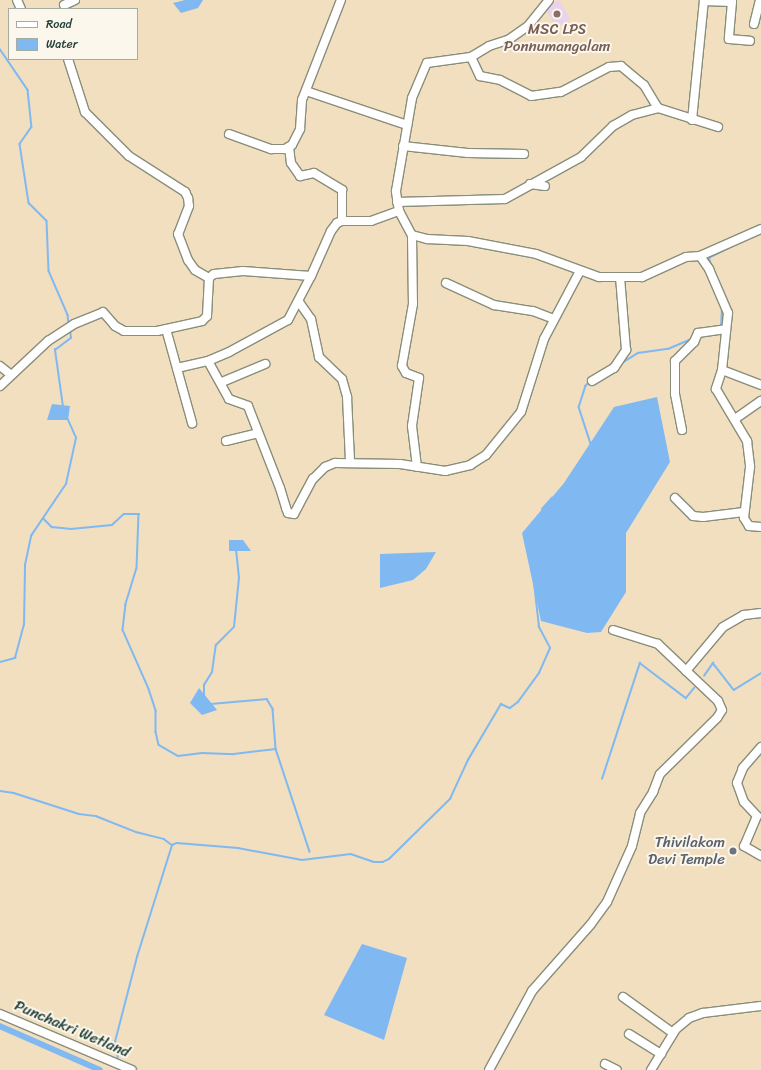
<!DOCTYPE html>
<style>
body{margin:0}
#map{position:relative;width:761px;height:1070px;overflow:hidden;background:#f1dfc0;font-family:Sriracha,sans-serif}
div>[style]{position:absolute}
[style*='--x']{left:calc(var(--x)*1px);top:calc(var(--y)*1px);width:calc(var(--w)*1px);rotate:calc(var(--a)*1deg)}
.built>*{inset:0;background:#e9d2ed}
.water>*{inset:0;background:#80b9f1}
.stream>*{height:1.5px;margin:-0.75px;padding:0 0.75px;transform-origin:0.75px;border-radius:0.75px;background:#80b9f1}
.canal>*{height:5.5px;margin:-2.75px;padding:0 2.75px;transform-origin:2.75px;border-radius:2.75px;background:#80b9f1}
.roads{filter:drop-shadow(1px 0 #888e7a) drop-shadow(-1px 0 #888e7a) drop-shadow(0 1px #888e7a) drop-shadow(0 -1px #888e7a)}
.minor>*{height:8px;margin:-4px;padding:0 4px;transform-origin:4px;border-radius:4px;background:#fff}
.dots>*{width:11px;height:11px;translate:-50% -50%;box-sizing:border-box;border:2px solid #fbf7ec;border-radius:50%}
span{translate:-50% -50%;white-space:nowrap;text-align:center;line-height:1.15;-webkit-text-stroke:4px #fbf7ec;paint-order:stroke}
.education-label{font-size:15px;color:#785e54}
.worship-label{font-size:15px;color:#5b616d}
.right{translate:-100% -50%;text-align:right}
.street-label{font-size:15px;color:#1f3d34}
.legend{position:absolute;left:8px;top:8px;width:130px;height:52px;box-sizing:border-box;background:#fbf7ec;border:1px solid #a3ada2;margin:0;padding:5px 7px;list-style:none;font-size:12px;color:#1f3d34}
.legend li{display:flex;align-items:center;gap:8px;height:20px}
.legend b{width:20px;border:1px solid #a3ada2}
</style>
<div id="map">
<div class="built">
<i style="clip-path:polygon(559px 0,570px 19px,556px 28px,545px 8px)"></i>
</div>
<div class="water">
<i style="clip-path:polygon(185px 0,203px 0,198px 8px,181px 13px,173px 3px)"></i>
<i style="clip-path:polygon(657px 397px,670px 462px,626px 533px,626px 592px,601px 632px,587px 633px,541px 621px,522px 533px,564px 483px,614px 407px)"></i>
<i style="clip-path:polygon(52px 404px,70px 406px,68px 420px,47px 420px)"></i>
<i style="clip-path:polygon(229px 540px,243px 540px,251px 551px,229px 551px)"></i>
<i style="clip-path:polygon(436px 552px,426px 569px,413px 580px,380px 588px,380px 554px)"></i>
<i style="clip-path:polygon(199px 688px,217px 710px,202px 715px,190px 703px)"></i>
<i style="clip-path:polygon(362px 944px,407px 958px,384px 1040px,324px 1015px)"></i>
</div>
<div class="stream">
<i style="--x:0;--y:49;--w:50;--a:55.7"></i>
<i style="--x:28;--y:90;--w:37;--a:84"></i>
<i style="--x:32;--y:127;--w:21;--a:125"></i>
<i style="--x:20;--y:144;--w:60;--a:81.3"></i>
<i style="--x:29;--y:203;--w:25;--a:45"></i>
<i style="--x:47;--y:221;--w:50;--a:87.7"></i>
<i style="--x:49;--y:271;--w:48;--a:66.6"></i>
<i style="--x:68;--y:315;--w:10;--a:84"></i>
<i style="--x:711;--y:265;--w:7;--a:-106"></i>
<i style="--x:709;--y:258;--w:27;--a:-27"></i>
<i style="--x:721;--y:327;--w:18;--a:-87"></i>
<i style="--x:622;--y:363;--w:19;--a:-32"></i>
<i style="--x:638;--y:353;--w:30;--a:-8"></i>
<i style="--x:668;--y:349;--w:25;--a:-23"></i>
<i style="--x:590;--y:382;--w:6;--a:135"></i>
<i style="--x:586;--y:386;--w:22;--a:108"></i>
<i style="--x:579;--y:407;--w:40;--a:72"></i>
<i style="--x:63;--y:407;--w:58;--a:-98"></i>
<i style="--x:55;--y:350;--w:20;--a:-37"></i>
<i style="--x:71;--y:338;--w:8;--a:-97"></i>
<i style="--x:542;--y:509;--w:15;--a:-48"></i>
<i style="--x:43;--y:518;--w:13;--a:45"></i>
<i style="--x:52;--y:527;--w:19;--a:6"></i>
<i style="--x:71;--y:529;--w:41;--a:-5.6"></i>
<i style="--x:112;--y:525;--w:16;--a:-43"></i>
<i style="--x:124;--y:514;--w:15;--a:0"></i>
<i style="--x:139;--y:514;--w:54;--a:92.1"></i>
<i style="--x:137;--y:568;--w:39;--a:107"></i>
<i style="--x:126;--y:605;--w:25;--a:97"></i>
<i style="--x:123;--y:630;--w:64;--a:66.2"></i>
<i style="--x:149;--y:689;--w:23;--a:72"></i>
<i style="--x:156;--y:711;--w:21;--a:90"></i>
<i style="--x:156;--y:732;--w:13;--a:77"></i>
<i style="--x:159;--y:745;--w:22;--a:30"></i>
<i style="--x:178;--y:756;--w:24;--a:-7"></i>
<i style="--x:202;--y:753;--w:32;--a:2"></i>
<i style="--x:234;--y:754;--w:42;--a:-6.8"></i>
<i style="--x:276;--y:749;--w:108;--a:71.7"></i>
<i style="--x:0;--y:662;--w:16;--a:-15"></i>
<i style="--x:15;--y:658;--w:34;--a:-75"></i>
<i style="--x:24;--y:625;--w:60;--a:-89"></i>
<i style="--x:25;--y:565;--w:30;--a:-78"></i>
<i style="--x:31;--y:536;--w:63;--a:-56.1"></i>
<i style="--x:66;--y:484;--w:47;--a:-77.7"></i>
<i style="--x:76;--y:438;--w:20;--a:-114"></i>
<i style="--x:704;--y:676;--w:16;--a:-55"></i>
<i style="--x:713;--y:663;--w:34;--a:52"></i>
<i style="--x:734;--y:690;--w:32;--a:-32"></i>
<i style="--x:204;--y:695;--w:10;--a:-90"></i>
<i style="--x:204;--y:685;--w:15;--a:-58"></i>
<i style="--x:212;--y:672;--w:27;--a:-82"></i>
<i style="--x:216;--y:645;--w:25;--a:-45"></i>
<i style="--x:234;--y:627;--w:49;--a:-84.2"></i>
<i style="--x:239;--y:578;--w:27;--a:-96"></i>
<i style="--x:211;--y:704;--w:56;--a:-5.1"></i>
<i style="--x:267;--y:699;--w:12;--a:59"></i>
<i style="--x:273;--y:709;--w:40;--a:85.7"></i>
<i style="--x:602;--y:779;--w:122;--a:-71.9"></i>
<i style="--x:640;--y:663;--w:58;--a:37.3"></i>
<i style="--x:686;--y:698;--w:13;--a:-51"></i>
<i style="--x:0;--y:791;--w:14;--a:8"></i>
<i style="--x:14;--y:793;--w:68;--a:17.9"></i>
<i style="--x:79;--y:814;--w:17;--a:7"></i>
<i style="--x:96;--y:816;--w:43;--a:21.8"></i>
<i style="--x:136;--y:832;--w:29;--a:14"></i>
<i style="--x:164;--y:839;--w:10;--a:37"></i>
<i style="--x:118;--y:1060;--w:18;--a:-99"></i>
<i style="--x:115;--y:1042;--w:88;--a:-75.5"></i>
<i style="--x:137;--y:957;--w:117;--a:-72.6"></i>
<i style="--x:172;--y:845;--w:5;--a:-22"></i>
<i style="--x:177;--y:843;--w:61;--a:4.7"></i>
<i style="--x:238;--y:848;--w:65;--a:10.6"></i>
<i style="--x:302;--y:860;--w:49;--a:-7"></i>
<i style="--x:351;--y:854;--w:24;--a:19"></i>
<i style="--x:374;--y:862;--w:9;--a:0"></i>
<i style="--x:383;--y:862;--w:7;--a:-27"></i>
<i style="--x:389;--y:859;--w:86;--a:-44.5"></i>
<i style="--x:450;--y:799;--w:43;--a:-65.2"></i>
<i style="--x:468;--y:760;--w:65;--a:-59.5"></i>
<i style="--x:501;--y:704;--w:10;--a:24"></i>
<i style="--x:510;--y:708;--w:10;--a:-37"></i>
<i style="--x:518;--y:702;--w:36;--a:-54"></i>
<i style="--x:539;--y:673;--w:27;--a:-66"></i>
<i style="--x:550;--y:648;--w:24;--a:-118"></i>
<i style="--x:539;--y:627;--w:53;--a:-96.5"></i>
</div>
<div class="canal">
<i style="--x:0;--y:1026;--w:109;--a:23.7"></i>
</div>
<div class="roads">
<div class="minor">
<i style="--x:17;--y:0;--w:10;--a:66"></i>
<i style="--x:704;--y:1;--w:28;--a:2"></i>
<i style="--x:732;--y:2;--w:37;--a:95"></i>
<i style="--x:729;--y:39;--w:21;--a:5"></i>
<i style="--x:64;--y:5;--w:12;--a:-24"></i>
<i style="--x:754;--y:24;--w:25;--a:-76"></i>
<i style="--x:471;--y:57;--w:21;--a:65"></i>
<i style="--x:480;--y:76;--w:20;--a:11"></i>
<i style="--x:500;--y:80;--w:35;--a:27"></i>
<i style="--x:531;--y:96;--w:30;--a:-8"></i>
<i style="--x:561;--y:92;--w:54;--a:-27.5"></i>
<i style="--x:609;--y:67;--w:12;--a:-5"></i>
<i style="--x:621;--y:66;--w:30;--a:40"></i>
<i style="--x:644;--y:85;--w:27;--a:59"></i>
<i style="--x:68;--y:59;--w:56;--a:72.2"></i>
<i style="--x:85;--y:112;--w:62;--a:45"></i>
<i style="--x:129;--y:156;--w:67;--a:32.7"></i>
<i style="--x:185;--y:192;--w:7;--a:63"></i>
<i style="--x:188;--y:198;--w:8;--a:83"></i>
<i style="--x:189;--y:206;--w:30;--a:111"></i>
<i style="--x:178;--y:234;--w:28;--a:69"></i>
<i style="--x:188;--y:260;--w:12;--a:55"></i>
<i style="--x:195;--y:270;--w:16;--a:30"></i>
<i style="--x:306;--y:91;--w:107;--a:18.6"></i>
<i style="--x:692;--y:120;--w:121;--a:-84.3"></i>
<i style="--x:229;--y:134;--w:45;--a:19.7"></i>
<i style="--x:271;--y:149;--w:14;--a:0"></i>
<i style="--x:285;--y:149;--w:8;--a:-30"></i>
<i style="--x:292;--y:145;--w:18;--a:-63"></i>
<i style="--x:300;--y:129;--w:29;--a:-86"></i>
<i style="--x:302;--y:100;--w:107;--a:-68.7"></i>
<i style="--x:403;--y:146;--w:65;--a:6.1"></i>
<i style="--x:468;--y:153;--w:56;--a:1"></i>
<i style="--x:289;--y:147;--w:16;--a:83"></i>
<i style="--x:291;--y:163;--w:16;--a:55"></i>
<i style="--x:300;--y:176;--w:14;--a:-12"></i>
<i style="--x:314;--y:173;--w:33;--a:31"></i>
<i style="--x:342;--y:190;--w:31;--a:90"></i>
<i style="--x:530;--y:184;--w:15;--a:8"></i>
<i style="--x:397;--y:202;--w:108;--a:-1.6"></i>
<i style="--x:505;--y:199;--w:87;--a:-28.9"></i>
<i style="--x:581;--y:157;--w:45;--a:-44.1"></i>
<i style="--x:613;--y:126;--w:22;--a:-30"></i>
<i style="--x:632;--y:115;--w:27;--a:-15"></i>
<i style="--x:658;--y:108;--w:63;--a:17.6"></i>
<i style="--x:399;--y:211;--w:27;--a:62"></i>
<i style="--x:412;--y:235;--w:69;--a:89.2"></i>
<i style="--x:413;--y:304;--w:63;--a:100.1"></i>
<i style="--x:402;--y:366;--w:8;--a:60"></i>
<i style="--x:406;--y:373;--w:14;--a:21"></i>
<i style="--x:419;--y:378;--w:49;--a:98.3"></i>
<i style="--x:412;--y:426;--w:41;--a:83"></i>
<i style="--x:412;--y:235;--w:16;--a:15"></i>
<i style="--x:427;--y:239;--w:41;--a:2.8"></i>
<i style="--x:468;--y:241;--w:69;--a:10.8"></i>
<i style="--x:536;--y:254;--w:67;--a:20.1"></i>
<i style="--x:599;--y:277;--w:43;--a:0"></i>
<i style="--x:642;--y:277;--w:48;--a:-24.4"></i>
<i style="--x:686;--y:257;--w:14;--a:-4"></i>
<i style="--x:700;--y:256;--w:16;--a:55"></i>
<i style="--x:709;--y:269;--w:48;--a:66.6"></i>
<i style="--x:728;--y:313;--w:57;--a:96"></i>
<i style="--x:722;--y:370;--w:42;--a:21"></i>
<i style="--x:700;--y:256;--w:67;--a:-23.9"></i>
<i style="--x:446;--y:283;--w:53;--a:24.6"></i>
<i style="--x:494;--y:305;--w:39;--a:9"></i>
<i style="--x:533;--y:311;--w:22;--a:21"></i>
<i style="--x:299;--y:302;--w:21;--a:55"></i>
<i style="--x:311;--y:319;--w:39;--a:78"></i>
<i style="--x:319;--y:357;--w:32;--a:44"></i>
<i style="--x:342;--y:379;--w:19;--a:74"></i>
<i style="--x:347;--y:397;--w:64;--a:87.3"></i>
<i style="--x:166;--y:329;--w:98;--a:74.5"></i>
<i style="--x:208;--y:361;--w:43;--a:61.1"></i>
<i style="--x:229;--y:399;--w:20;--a:20"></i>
<i style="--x:248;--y:406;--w:88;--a:68.7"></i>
<i style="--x:280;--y:488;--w:21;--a:73"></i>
<i style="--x:286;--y:508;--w:5;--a:68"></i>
<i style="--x:288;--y:513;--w:6;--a:9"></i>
<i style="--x:294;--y:514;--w:40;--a:-62"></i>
<i style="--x:313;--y:479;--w:17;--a:-45"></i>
<i style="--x:325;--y:467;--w:11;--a:-22"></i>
<i style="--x:335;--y:463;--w:65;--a:0.9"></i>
<i style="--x:400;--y:464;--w:46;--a:8.8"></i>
<i style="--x:445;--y:471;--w:26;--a:-13"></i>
<i style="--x:470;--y:465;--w:19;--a:-32"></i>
<i style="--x:486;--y:455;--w:55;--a:-50.9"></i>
<i style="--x:521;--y:412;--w:77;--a:-72.5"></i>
<i style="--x:544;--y:339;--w:77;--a:-62.1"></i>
<i style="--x:0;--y:366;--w:13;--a:39"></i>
<i style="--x:177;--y:368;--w:32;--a:-13"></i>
<i style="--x:208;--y:361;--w:23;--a:-23"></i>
<i style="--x:229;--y:352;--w:67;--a:-28.5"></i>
<i style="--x:288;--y:320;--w:50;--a:-62.4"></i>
<i style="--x:722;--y:370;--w:20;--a:108"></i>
<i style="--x:716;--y:389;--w:61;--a:59.2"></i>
<i style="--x:747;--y:441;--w:26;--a:83"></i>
<i style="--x:750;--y:467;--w:51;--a:96.7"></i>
<i style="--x:744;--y:518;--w:9;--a:58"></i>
<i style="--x:749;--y:526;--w:12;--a:5"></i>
<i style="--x:592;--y:381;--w:26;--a:-31"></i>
<i style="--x:614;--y:368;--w:22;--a:-56"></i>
<i style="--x:626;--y:350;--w:73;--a:-94.7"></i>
<i style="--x:222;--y:382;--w:47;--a:-22.7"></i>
<i style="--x:0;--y:386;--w:66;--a:-43.2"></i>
<i style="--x:48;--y:341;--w:31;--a:-33"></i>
<i style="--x:74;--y:324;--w:31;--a:-22"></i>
<i style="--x:103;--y:312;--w:18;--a:49"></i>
<i style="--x:115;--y:326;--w:10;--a:29"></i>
<i style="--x:124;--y:331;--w:33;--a:0"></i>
<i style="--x:157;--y:331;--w:46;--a:-12.5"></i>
<i style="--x:202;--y:321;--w:7;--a:-45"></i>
<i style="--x:207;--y:316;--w:38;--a:-87"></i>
<i style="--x:209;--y:278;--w:6;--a:-39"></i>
<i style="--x:214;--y:274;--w:29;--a:-6"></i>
<i style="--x:243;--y:271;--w:68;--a:4.2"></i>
<i style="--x:311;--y:276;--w:49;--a:-66"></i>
<i style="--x:331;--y:231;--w:10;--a:-53"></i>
<i style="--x:337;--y:223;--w:5;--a:-22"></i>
<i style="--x:342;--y:221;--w:29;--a:0"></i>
<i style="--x:371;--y:221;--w:30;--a:-20"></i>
<i style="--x:399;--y:211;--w:20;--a:-99"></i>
<i style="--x:396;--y:191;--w:94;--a:-80.2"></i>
<i style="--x:412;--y:98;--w:38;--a:-67"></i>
<i style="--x:427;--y:63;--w:44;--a:-7.8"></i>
<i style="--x:471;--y:57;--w:21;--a:-31"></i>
<i style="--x:489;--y:46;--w:20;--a:-18"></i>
<i style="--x:508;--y:40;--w:24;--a:-35"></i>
<i style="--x:528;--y:26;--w:33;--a:-51"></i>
<i style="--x:735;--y:419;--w:32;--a:-35"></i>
<i style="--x:682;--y:430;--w:37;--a:-101"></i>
<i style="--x:675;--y:394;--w:33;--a:-90"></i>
<i style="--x:675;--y:361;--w:27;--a:-45"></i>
<i style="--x:694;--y:342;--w:10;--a:-66"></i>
<i style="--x:698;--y:333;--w:28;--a:-8"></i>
<i style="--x:226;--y:441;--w:32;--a:-14"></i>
<i style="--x:675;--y:498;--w:25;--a:45"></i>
<i style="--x:693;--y:516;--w:10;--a:6"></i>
<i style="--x:703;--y:517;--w:41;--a:-7"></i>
<i style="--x:686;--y:671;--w:57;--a:-49.9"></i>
<i style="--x:723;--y:627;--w:24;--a:-30"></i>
<i style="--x:744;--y:615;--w:17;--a:-7"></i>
<i style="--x:761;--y:747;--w:28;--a:131"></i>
<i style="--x:743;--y:768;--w:16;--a:112"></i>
<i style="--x:737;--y:783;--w:20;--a:70"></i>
<i style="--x:744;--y:802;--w:19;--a:47"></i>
<i style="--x:757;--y:816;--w:33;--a:113"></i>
<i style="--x:744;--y:846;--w:20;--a:30"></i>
<i style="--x:623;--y:997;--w:62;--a:35.8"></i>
<i style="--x:0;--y:1014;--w:143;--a:23"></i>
<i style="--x:629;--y:1034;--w:38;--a:32"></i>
<i style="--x:605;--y:1064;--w:13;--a:27"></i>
<i style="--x:489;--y:1070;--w:90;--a:-61.4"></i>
<i style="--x:532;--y:991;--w:89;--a:-48.6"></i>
<i style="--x:591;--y:924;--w:27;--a:-54"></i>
<i style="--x:607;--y:902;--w:61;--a:-65.9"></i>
<i style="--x:632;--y:846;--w:34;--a:-76"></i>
<i style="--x:640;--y:813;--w:25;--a:-58"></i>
<i style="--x:653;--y:792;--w:19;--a:-69"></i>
<i style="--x:660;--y:774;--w:80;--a:-44.5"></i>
<i style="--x:717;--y:718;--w:9;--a:-58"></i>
<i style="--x:722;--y:710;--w:10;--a:-114"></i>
<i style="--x:718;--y:701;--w:83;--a:-136.5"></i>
<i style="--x:658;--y:644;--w:47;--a:-162.7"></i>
<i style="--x:651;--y:1070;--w:48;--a:-58.6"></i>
<i style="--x:676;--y:1029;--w:17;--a:-40"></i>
<i style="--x:689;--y:1018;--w:15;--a:-20"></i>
<i style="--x:703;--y:1013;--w:58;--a:-6.9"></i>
</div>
</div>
<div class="dots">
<i style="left:557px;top:14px;background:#8d6e63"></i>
<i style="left:733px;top:851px;background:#6b7280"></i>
</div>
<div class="education-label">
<span style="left:557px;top:38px">MSC LPS<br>Ponnumangalam</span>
</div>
<div class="worship-label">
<span class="right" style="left:725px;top:851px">Thivilakom<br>Devi Temple</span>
</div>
<div class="street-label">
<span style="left:72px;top:1029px;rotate:23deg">Punchakri Wetland</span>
</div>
<ul class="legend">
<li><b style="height:5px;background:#fff"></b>Road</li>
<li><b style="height:11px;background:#80b9f1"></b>Water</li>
</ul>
</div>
